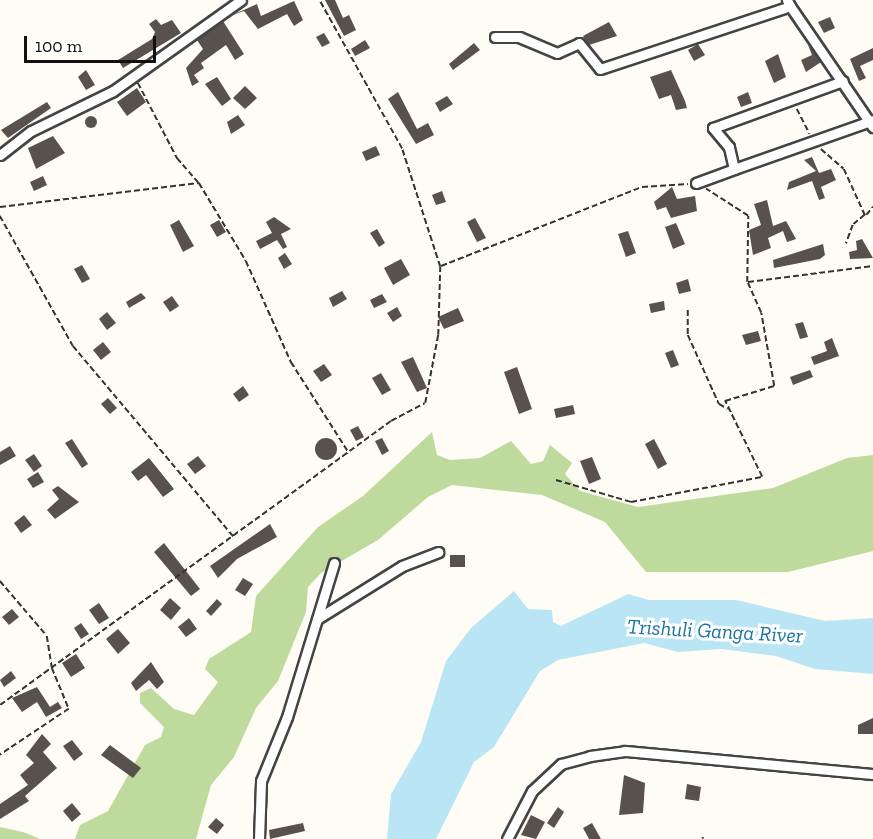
<!DOCTYPE html>
<style>
body{margin:0}
#map{position:relative;width:873px;height:839px;overflow:hidden;background:#fffcf5;font-family:"Zilla Slab",serif}
div>[style]{position:absolute}
[style*='--x']{left:calc(var(--x)*1px);top:calc(var(--y)*1px);width:calc(var(--w)*1px);rotate:calc(var(--a)*1deg)}
.forest>*{inset:0;background:#bfda9d}
.water>*{inset:0;background:#bae5f5}
.building>*{inset:0;background:#59514d}
.round{border-radius:50%}
.path>*{height:1.5px;margin-top:-0.75px;transform-origin:0;background:repeating-linear-gradient(90deg,#333 0 6px,transparent 0 9px)}
.roads{filter:drop-shadow(2px 0 #444) drop-shadow(-2px 0 #444) drop-shadow(0 2px #444) drop-shadow(0 -2px #444)}
.minor>*{height:9px;margin:-4.5px;padding:0 4.5px;transform-origin:4.5px;border-radius:4.5px;background:#fff}
span{translate:-50% -50%;white-space:nowrap;text-align:center;line-height:1.15;-webkit-text-stroke:6px #fff;paint-order:stroke}
.water-label{font-size:21px;color:#1a74a2;font-style:italic}
.scale{position:absolute;left:24px;top:36px;width:132px;height:27px;box-sizing:border-box;border:3px solid #111;border-top:0;padding-left:8px;font-size:18px;line-height:21px;white-space:nowrap;color:#111;-webkit-text-stroke:4px #fff;paint-order:stroke}
</style>
<div id="map">
<div class="forest">
<i style="clip-path:polygon(432px 432px,437px 455px,450px 460px,480px 458px,511px 441px,531px 464px,543px 461px,550px 445px,572px 463px,565px 474px,580px 491px,638px 507px,773px 488px,847px 458px,873px 455px,873px 551px,788px 572px,646px 572px,605px 522px,542px 495px,452px 485px,428px 497px,378px 540px,321px 573px,308px 587px,306px 612px,278px 681px,256px 708px,234px 757px,211px 785px,196px 839px,75px 839px,80px 825px,108px 811px,145px 745px,161px 737px,164px 727px,140px 703px,140px 693px,151px 688px,174px 709px,194px 715px,218px 682px,205px 669px,209px 659px,251px 632px,256px 596px,318px 527px,363px 496px)"></i>
<i style="clip-path:polygon(0 827px,23px 832px,40px 839px,0 839px)"></i>
</div>
<div class="water">
<i style="clip-path:polygon(514px 591px,528px 609px,552px 610px,553px 622px,561px 626px,628px 594px,649px 600px,736px 600px,825px 621px,873px 618px,873px 674px,815px 669px,776px 656px,721px 649px,678px 652px,644px 643px,558px 660px,540px 671px,494px 747px,474px 762px,436px 839px,387px 839px,391px 794px,421px 742px,446px 661px,471px 628px)"></i>
</div>
<div class="building">
<i style="clip-path:polygon(325px 0,335px 0,343px 18px,349px 15px,356px 30px,344px 36px)"></i>
<i style="clip-path:polygon(294px 1px,303px 20px,294px 26px,287px 14px,258px 29px,244px 11px,230px 16px,257px 4px,261px 16px)"></i>
<i style="clip-path:polygon(830px 17px,835px 28px,824px 33px,818px 22px)"></i>
<i style="clip-path:polygon(156px 19px,161px 25px,172px 20px,181px 33px,123px 68px,118px 60px,152px 39px,155px 32px,149px 24px)"></i>
<i style="clip-path:polygon(223px 21px,244px 54px,235px 60px,226px 45px,201px 63px,204px 68px,194px 75px,199px 82px,192px 86px,186px 68px,203px 49px,197px 40px)"></i>
<i style="clip-path:polygon(609px 22px,617px 36px,589px 45px,583px 36px)"></i>
<i style="clip-path:polygon(324px 33px,330px 43px,322px 47px,316px 37px)"></i>
<i style="clip-path:polygon(365px 40px,370px 48px,355px 56px,351px 49px)"></i>
<i style="clip-path:polygon(474px 43px,480px 50px,453px 70px,449px 64px)"></i>
<i style="clip-path:polygon(698px 44px,705px 55px,694px 61px,688px 50px)"></i>
<i style="clip-path:polygon(808px 45px,821px 62px,806px 72px,801px 60px,812px 55px)"></i>
<i style="clip-path:polygon(873px 48px,873px 60px,860px 66px,866px 78px,859px 81px,850px 59px)"></i>
<i style="clip-path:polygon(778px 54px,786px 77px,774px 83px,765px 61px)"></i>
<i style="clip-path:polygon(86px 70px,95px 85px,86px 90px,78px 77px)"></i>
<i style="clip-path:polygon(671px 70px,685px 101px,687px 108px,676px 110px,671px 95px,659px 99px,650px 77px)"></i>
<i style="clip-path:polygon(217px 77px,231px 99px,222px 106px,205px 84px)"></i>
<i style="clip-path:polygon(245px 86px,257px 98px,245px 109px,233px 98px)"></i>
<i style="clip-path:polygon(137px 88px,146px 102px,127px 116px,117px 102px)"></i>
<i style="clip-path:polygon(398px 92px,417px 129px,428px 123px,434px 135px,416px 144px,388px 99px)"></i>
<i style="clip-path:polygon(748px 92px,752px 103px,741px 107px,737px 97px)"></i>
<i style="clip-path:polygon(447px 96px,453px 104px,440px 112px,435px 103px)"></i>
<i style="clip-path:polygon(47px 102px,51px 108px,8px 138px,1px 130px)"></i>
<i style="clip-path:polygon(238px 115px,245px 125px,231px 134px,227px 122px)"></i>
<i class="round" style="left:85px;top:116px;width:12px;height:12px"></i>
<i style="clip-path:polygon(53px 136px,65px 153px,36px 169px,28px 148px)"></i>
<i style="clip-path:polygon(376px 146px,380px 155px,366px 161px,362px 152px)"></i>
<i style="clip-path:polygon(812px 157px,819px 173px,831px 169px,836px 180px,821px 187px,825px 198px,819px 200px,812px 181px,787px 190px,789px 182px,816px 171px,804px 160px)"></i>
<i style="clip-path:polygon(43px 176px,47px 185px,34px 191px,30px 182px)"></i>
<i style="clip-path:polygon(672px 187px,677px 199px,695px 196px,697px 211px,671px 218px,666px 207px,657px 210px,654px 202px)"></i>
<i style="clip-path:polygon(442px 191px,446px 202px,436px 205px,432px 195px)"></i>
<i style="clip-path:polygon(767px 200px,773px 226px,786px 221px,796px 239px,787px 242px,783px 231px,768px 238px,771px 248px,753px 255px,749px 230px,761px 225px,754px 204px)"></i>
<i style="clip-path:polygon(274px 217px,291px 229px,281px 234px,287px 247px,283px 249px,277px 240px,260px 249px,256px 241px,272px 233px,266px 222px)"></i>
<i style="clip-path:polygon(475px 218px,486px 238px,477px 242px,467px 222px)"></i>
<i style="clip-path:polygon(179px 220px,194px 246px,183px 252px,170px 225px)"></i>
<i style="clip-path:polygon(219px 220px,226px 232px,217px 237px,210px 225px)"></i>
<i style="clip-path:polygon(676px 223px,685px 244px,673px 249px,665px 227px)"></i>
<i style="clip-path:polygon(377px 229px,385px 243px,379px 247px,370px 233px)"></i>
<i style="clip-path:polygon(628px 231px,636px 253px,626px 257px,618px 234px)"></i>
<i style="clip-path:polygon(862px 239px,873px 258px,850px 259px,849px 252px,857px 250px,856px 241px)"></i>
<i style="clip-path:polygon(823px 244px,825px 255px,820px 259px,774px 268px,773px 260px)"></i>
<i style="clip-path:polygon(285px 253px,292px 264px,284px 269px,278px 258px)"></i>
<i style="clip-path:polygon(401px 259px,410px 275px,393px 285px,384px 268px)"></i>
<i style="clip-path:polygon(82px 265px,90px 279px,82px 283px,74px 269px)"></i>
<i style="clip-path:polygon(688px 279px,691px 291px,679px 294px,676px 283px)"></i>
<i style="clip-path:polygon(342px 291px,347px 299px,333px 307px,329px 298px)"></i>
<i style="clip-path:polygon(141px 293px,146px 298px,129px 308px,126px 302px)"></i>
<i style="clip-path:polygon(382px 294px,387px 302px,374px 308px,370px 300px)"></i>
<i style="clip-path:polygon(172px 296px,179px 306px,170px 312px,163px 302px)"></i>
<i style="clip-path:polygon(664px 301px,665px 310px,651px 313px,649px 304px)"></i>
<i style="clip-path:polygon(397px 307px,402px 316px,393px 322px,387px 313px)"></i>
<i style="clip-path:polygon(458px 308px,464px 321px,444px 329px,438px 317px)"></i>
<i style="clip-path:polygon(107px 312px,116px 323px,107px 330px,99px 319px)"></i>
<i style="clip-path:polygon(803px 322px,808px 337px,800px 339px,795px 324px)"></i>
<i style="clip-path:polygon(758px 331px,761px 341px,746px 345px,742px 335px)"></i>
<i style="clip-path:polygon(832px 338px,839px 356px,814px 365px,811px 357px,827px 351px,824px 342px)"></i>
<i style="clip-path:polygon(103px 342px,111px 352px,101px 360px,93px 350px)"></i>
<i style="clip-path:polygon(673px 350px,679px 365px,671px 368px,665px 353px)"></i>
<i style="clip-path:polygon(413px 357px,427px 388px,417px 392px,401px 362px)"></i>
<i style="clip-path:polygon(324px 364px,332px 375px,321px 382px,313px 371px)"></i>
<i style="clip-path:polygon(517px 367px,532px 409px,519px 414px,504px 372px)"></i>
<i style="clip-path:polygon(810px 370px,813px 377px,793px 385px,790px 377px)"></i>
<i style="clip-path:polygon(381px 373px,391px 390px,382px 395px,372px 378px)"></i>
<i style="clip-path:polygon(243px 386px,249px 395px,239px 402px,233px 394px)"></i>
<i style="clip-path:polygon(108px 398px,117px 408px,110px 414px,101px 404px)"></i>
<i style="clip-path:polygon(573px 405px,575px 414px,556px 418px,554px 409px)"></i>
<i style="clip-path:polygon(358px 426px,364px 437px,356px 441px,350px 430px)"></i>
<i class="round" style="left:315px;top:438px;width:22px;height:22px"></i>
<i style="clip-path:polygon(382px 438px,389px 451px,382px 455px,375px 441px)"></i>
<i style="clip-path:polygon(72px 439px,88px 464px,82px 468px,65px 443px)"></i>
<i style="clip-path:polygon(654px 439px,667px 464px,658px 469px,645px 444px)"></i>
<i style="clip-path:polygon(10px 446px,16px 456px,0 465px,0 452px)"></i>
<i style="clip-path:polygon(34px 454px,42px 466px,34px 472px,25px 460px)"></i>
<i style="clip-path:polygon(198px 456px,206px 466px,195px 474px,187px 464px)"></i>
<i style="clip-path:polygon(592px 457px,601px 479px,589px 484px,580px 461px)"></i>
<i style="clip-path:polygon(149px 458px,174px 489px,163px 497px,146px 475px,138px 481px,131px 472px)"></i>
<i style="clip-path:polygon(38px 472px,44px 482px,33px 488px,27px 479px)"></i>
<i style="clip-path:polygon(58px 486px,79px 502px,55px 519px,47px 510px,59px 499px,52px 490px)"></i>
<i style="clip-path:polygon(24px 515px,32px 525px,21px 533px,14px 523px)"></i>
<i style="clip-path:polygon(270px 524px,277px 537px,237px 559px,218px 578px,210px 566px)"></i>
<i style="clip-path:polygon(164px 543px,200px 589px,191px 596px,154px 552px)"></i>
<i style="clip-path:polygon(450px 555px,465px 555px,465px 567px,450px 567px)"></i>
<i style="clip-path:polygon(243px 578px,253px 584px,245px 596px,235px 590px)"></i>
<i style="clip-path:polygon(170px 598px,181px 608px,171px 620px,160px 610px)"></i>
<i style="clip-path:polygon(217px 599px,222px 604px,211px 616px,206px 611px)"></i>
<i style="clip-path:polygon(99px 603px,109px 618px,99px 624px,89px 610px)"></i>
<i style="clip-path:polygon(12px 609px,19px 617px,9px 625px,2px 617px)"></i>
<i style="clip-path:polygon(189px 618px,197px 629px,186px 637px,178px 627px)"></i>
<i style="clip-path:polygon(81px 623px,89px 634px,81px 639px,74px 628px)"></i>
<i style="clip-path:polygon(118px 629px,130px 643px,118px 654px,106px 639px)"></i>
<i style="clip-path:polygon(76px 654px,85px 668px,71px 677px,62px 663px)"></i>
<i style="clip-path:polygon(151px 662px,164px 682px,157px 689px,149px 680px,136px 691px,131px 683px)"></i>
<i style="clip-path:polygon(11px 671px,16px 678px,4px 687px,0 680px)"></i>
<i style="clip-path:polygon(37px 687px,50px 707px,58px 702px,62px 708px,46px 717px,37px 702px,22px 712px,12px 698px)"></i>
<i style="clip-path:polygon(873px 718px,873px 734px,858px 734px,858px 725px)"></i>
<i style="clip-path:polygon(42px 734px,51px 744px,43px 752px,57px 768px,25px 796px,29px 801px,0 819px,0 804px,28px 785px,20px 775px,34px 763px,26px 755px)"></i>
<i style="clip-path:polygon(72px 740px,83px 754px,74px 761px,63px 746px)"></i>
<i style="clip-path:polygon(110px 745px,141px 768px,133px 778px,101px 755px)"></i>
<i style="clip-path:polygon(624px 775px,645px 783px,643px 813px,619px 815px)"></i>
<i style="clip-path:polygon(687px 784px,701px 787px,699px 801px,685px 799px)"></i>
<i style="clip-path:polygon(72px 803px,81px 814px,72px 822px,63px 811px)"></i>
<i style="clip-path:polygon(558px 807px,564px 812px,554px 828px,547px 823px)"></i>
<i style="clip-path:polygon(531px 815px,545px 822px,536px 839px,521px 835px)"></i>
<i style="clip-path:polygon(216px 818px,224px 825px,217px 834px,208px 827px)"></i>
<i style="clip-path:polygon(303px 823px,305px 831px,270px 839px,269px 830px)"></i>
<i style="clip-path:polygon(592px 823px,601px 839px,589px 839px,583px 828px)"></i>
</div>
<div class="path">
<i style="--x:138;--y:83;--w:85;--a:62.5"></i>
<i style="--x:177;--y:158;--w:33;--a:49"></i>
<i style="--x:199;--y:183;--w:91;--a:58.9"></i>
<i style="--x:246;--y:261;--w:111;--a:66"></i>
<i style="--x:291;--y:362;--w:108;--a:57.5"></i>
<i style="--x:797;--y:109;--w:28;--a:63"></i>
<i style="--x:821;--y:149;--w:30;--a:41"></i>
<i style="--x:844;--y:169;--w:51;--a:65.5"></i>
<i style="--x:865;--y:215;--w:16;--a:140"></i>
<i style="--x:853;--y:225;--w:20;--a:110"></i>
<i style="--x:0;--y:207;--w:200;--a:-6.9"></i>
<i style="--x:866;--y:215;--w:11;--a:-49"></i>
<i style="--x:0;--y:216;--w:149;--a:60.7"></i>
<i style="--x:73;--y:346;--w:250;--a:49.9"></i>
<i style="--x:441;--y:266;--w:216;--a:-21.5"></i>
<i style="--x:642;--y:187;--w:46;--a:-3.7"></i>
<i style="--x:748;--y:282;--w:126;--a:-7.3"></i>
<i style="--x:688;--y:310;--w:25;--a:90"></i>
<i style="--x:688;--y:335;--w:76;--a:65.8"></i>
<i style="--x:719;--y:404;--w:10;--a:29"></i>
<i style="--x:556;--y:480;--w:78;--a:16.3"></i>
<i style="--x:631;--y:502;--w:133;--a:-10.8"></i>
<i style="--x:762;--y:477;--w:85;--a:-116"></i>
<i style="--x:725;--y:401;--w:51;--a:-17"></i>
<i style="--x:774;--y:386;--w:74;--a:-100.1"></i>
<i style="--x:761;--y:313;--w:34;--a:-114"></i>
<i style="--x:747;--y:282;--w:66;--a:-89.1"></i>
<i style="--x:748;--y:216;--w:50;--a:-147.3"></i>
<i style="--x:0;--y:581;--w:72;--a:49.5"></i>
<i style="--x:47;--y:636;--w:32;--a:81"></i>
<i style="--x:52;--y:668;--w:44;--a:67.5"></i>
<i style="--x:69;--y:709;--w:83;--a:146.3"></i>
<i style="--x:0;--y:705;--w:483;--a:-36"></i>
<i style="--x:391;--y:421;--w:38;--a:-28"></i>
<i style="--x:425;--y:403;--w:69;--a:-79.2"></i>
<i style="--x:438;--y:335;--w:68;--a:-88.3"></i>
<i style="--x:440;--y:267;--w:124;--a:-107.9"></i>
<i style="--x:402;--y:149;--w:171;--a:-119.1"></i>
<i style="--x:702;--y:839;--w:2;--a:-63"></i>
</div>
<div class="roads">
<div class="minor">
<i style="--x:790;--y:6;--w:147;--a:55.6"></i>
<i style="--x:495;--y:37;--w:24;--a:0"></i>
<i style="--x:519;--y:37;--w:41;--a:22.8"></i>
<i style="--x:557;--y:53;--w:24;--a:-24"></i>
<i style="--x:579;--y:43;--w:33;--a:51"></i>
<i style="--x:600;--y:69;--w:200;--a:-18.3"></i>
<i style="--x:790;--y:6;--w:7;--a:-117"></i>
<i style="--x:0;--y:155;--w:39;--a:-38"></i>
<i style="--x:31;--y:131;--w:91;--a:-26"></i>
<i style="--x:113;--y:91;--w:157;--a:-35.4"></i>
<i style="--x:734;--y:169;--w:147;--a:-19.4"></i>
<i style="--x:696;--y:183;--w:40;--a:-20.2"></i>
<i style="--x:734;--y:169;--w:23;--a:-103"></i>
<i style="--x:729;--y:147;--w:25;--a:-130"></i>
<i style="--x:713;--y:128;--w:138;--a:-19.9"></i>
<i style="--x:317;--y:619;--w:100;--a:-31.9"></i>
<i style="--x:402;--y:566;--w:39;--a:-21"></i>
<i style="--x:259;--y:839;--w:58;--a:-88"></i>
<i style="--x:261;--y:781;--w:69;--a:-67.9"></i>
<i style="--x:287;--y:717;--w:161;--a:-73"></i>
<i style="--x:507;--y:839;--w:54;--a:-62.5"></i>
<i style="--x:532;--y:791;--w:40;--a:-43"></i>
<i style="--x:561;--y:764;--w:30;--a:-15"></i>
<i style="--x:590;--y:756;--w:35;--a:-8"></i>
<i style="--x:625;--y:751;--w:249;--a:5.3"></i>
</div>
</div>
<div class="water-label">
<span style="left:715px;top:631px;rotate:3deg">Trishuli Ganga River</span>
</div>
<div class="scale">100 m</div>
</div>
